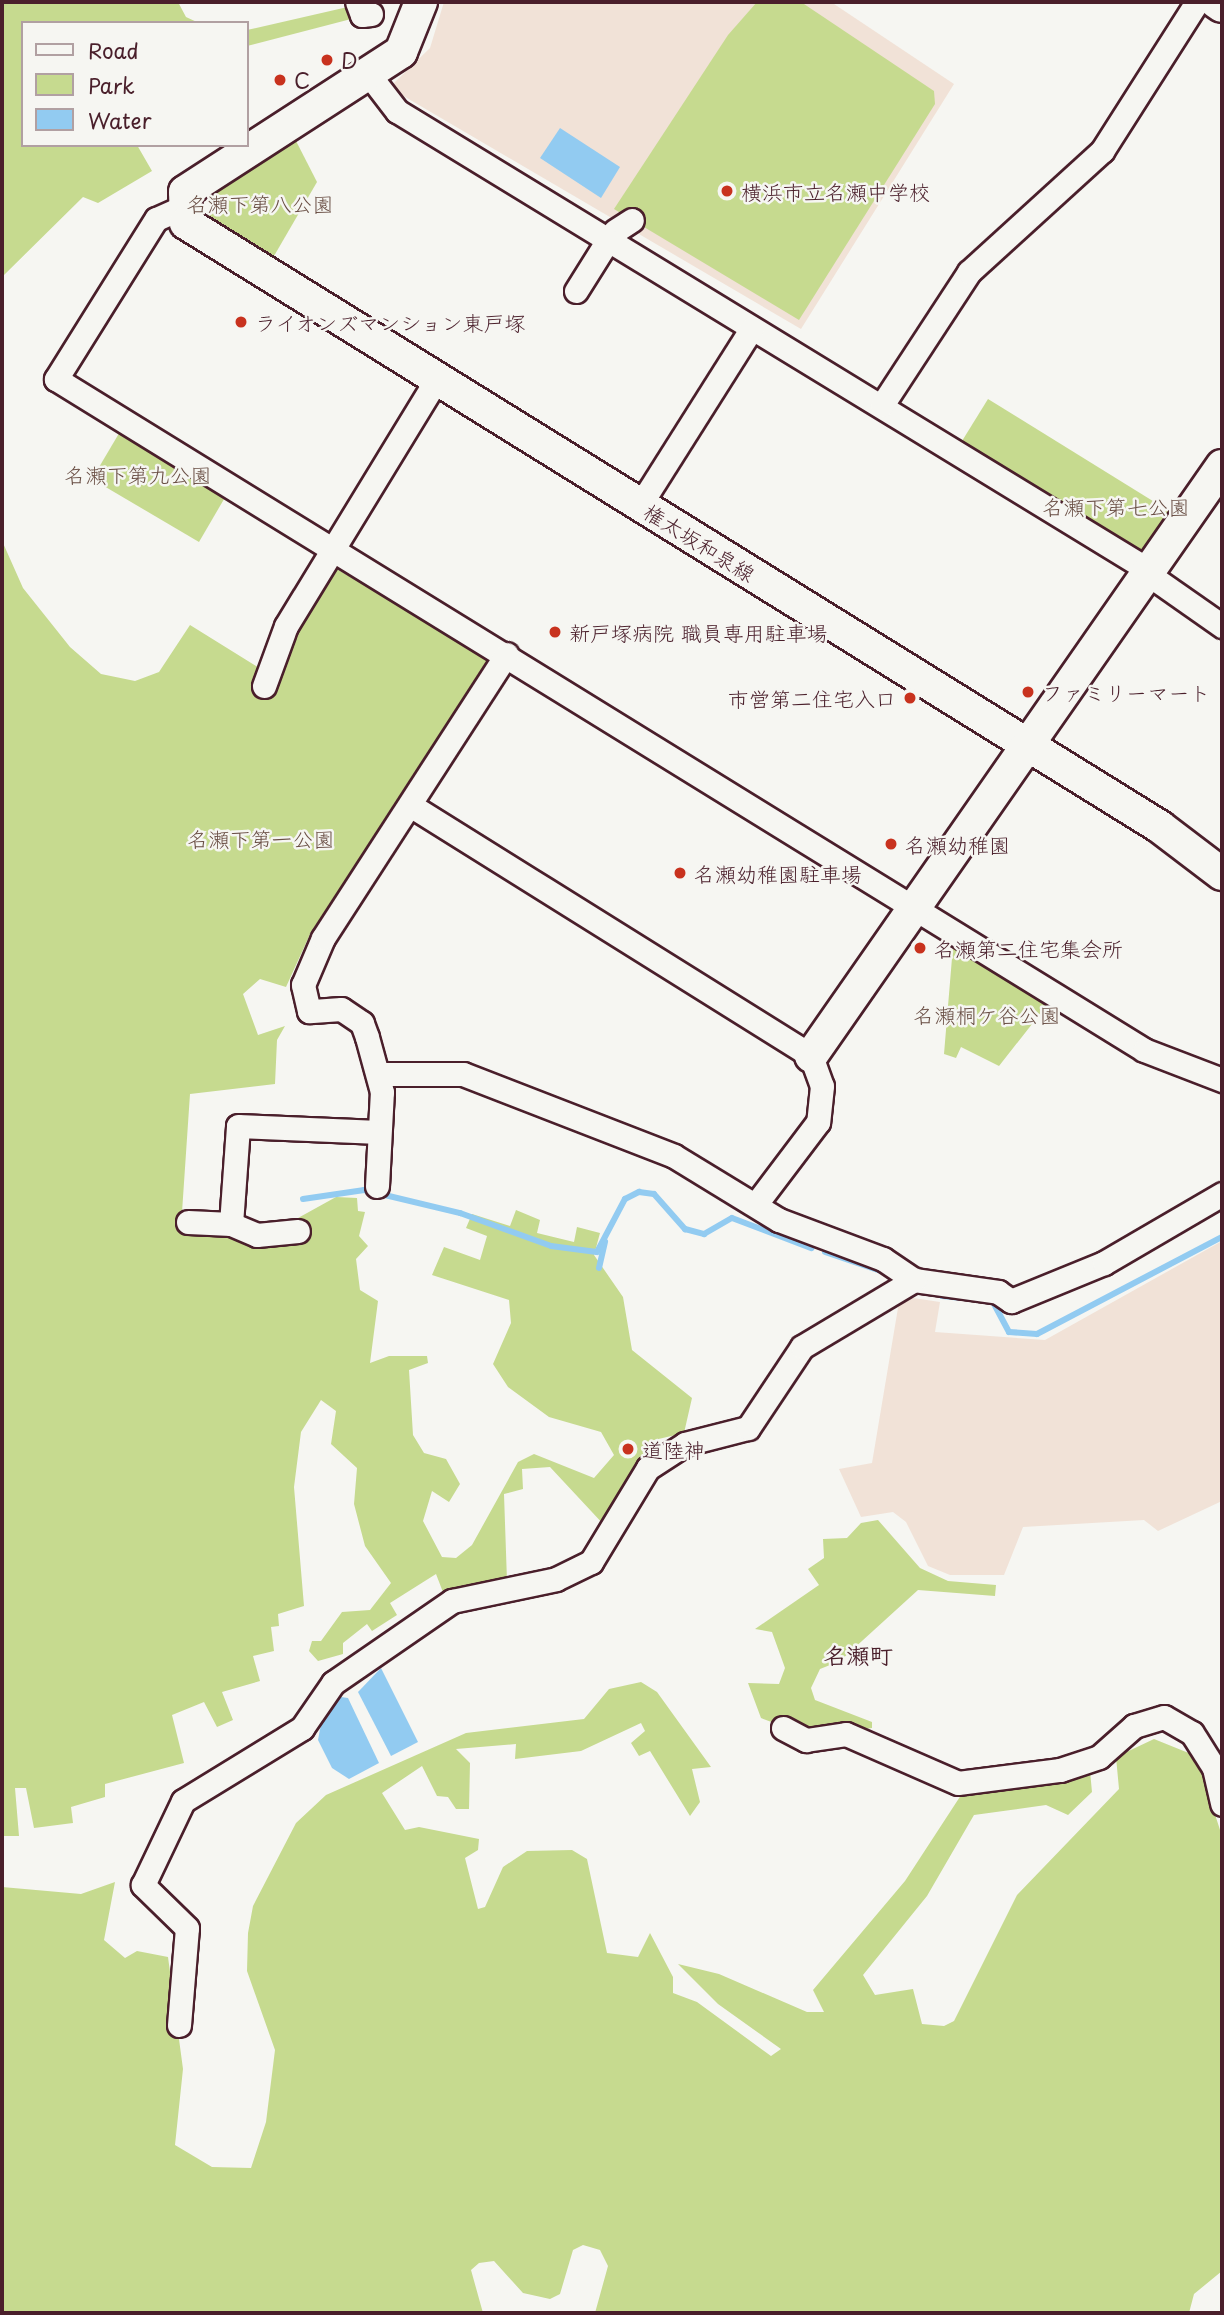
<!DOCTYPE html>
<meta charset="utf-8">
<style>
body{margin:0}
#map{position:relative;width:1224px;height:2315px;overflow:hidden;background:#f6f6f2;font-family:"Playpen Sans","Klee One",sans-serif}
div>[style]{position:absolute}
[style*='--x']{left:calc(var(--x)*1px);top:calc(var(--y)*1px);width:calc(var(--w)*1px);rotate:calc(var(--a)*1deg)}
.built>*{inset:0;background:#f1e2d7}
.green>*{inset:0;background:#c6da8f}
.water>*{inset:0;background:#92cbf1}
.stream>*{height:6px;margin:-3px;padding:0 3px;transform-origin:3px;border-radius:3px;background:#92cbf1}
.roads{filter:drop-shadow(2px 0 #4a1f2b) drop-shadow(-2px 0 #4a1f2b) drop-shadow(0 2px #4a1f2b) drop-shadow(0 -2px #4a1f2b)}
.street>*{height:23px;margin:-11.5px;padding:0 11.5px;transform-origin:11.5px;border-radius:11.5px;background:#f6f6f2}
.secondary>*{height:32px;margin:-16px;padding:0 16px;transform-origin:16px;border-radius:16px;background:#f6f6f2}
.dots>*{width:19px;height:19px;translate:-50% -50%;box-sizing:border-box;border:4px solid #f6f6f2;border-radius:50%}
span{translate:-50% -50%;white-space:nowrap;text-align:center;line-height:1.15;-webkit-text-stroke:5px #f6f6f2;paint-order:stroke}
.poi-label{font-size:21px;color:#4a1f2b}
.left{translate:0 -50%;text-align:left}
.right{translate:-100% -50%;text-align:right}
.park-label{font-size:21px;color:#694e44}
.street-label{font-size:21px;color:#4a1f2b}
.neighbourhood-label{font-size:23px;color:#4a1f2b;font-weight:700}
.frame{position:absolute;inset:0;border:4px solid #4a1f2b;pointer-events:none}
.legend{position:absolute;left:21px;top:21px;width:228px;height:126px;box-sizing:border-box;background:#f6f6f2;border:2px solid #b1a0a2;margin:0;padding:9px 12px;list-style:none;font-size:21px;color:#4a1f2b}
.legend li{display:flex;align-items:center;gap:14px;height:35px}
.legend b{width:35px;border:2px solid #b1a0a2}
</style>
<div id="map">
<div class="built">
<i style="clip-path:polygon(444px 2px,831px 2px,954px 84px,801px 329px,395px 91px,394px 83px,430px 48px)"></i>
<i style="clip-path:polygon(1222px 1241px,1222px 1501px,1158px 1531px,1144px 1520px,1023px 1527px,1004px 1575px,950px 1575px,928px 1566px,906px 1522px,893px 1512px,861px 1517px,839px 1469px,872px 1463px,900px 1296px,940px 1302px,935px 1332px,1045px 1340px)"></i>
</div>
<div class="green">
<i style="clip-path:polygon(2px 2px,178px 2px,186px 17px,199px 23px,23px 23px,23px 145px,137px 145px,152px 171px,98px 203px,83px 197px,2px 277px)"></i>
<i style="clip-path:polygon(757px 2px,801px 2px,934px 91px,935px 104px,799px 320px,614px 209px,728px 35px)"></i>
<i style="clip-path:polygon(352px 6px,355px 18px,247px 46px,247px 30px)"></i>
<i style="clip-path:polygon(294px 137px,317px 182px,274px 256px,209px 216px,210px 190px)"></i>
<i style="clip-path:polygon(988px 399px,1169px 511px,1140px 552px,962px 441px)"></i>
<i style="clip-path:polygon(121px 430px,227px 494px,199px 542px,92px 479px)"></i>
<i style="clip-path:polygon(2px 495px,3px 543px,23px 588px,70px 647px,101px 674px,135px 681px,159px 672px,190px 625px,261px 669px,253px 681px,269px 688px,333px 567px,487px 655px,489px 665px,382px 833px,311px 932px,286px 987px,260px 979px,243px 994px,258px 1035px,285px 1026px,277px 1040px,275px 1084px,190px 1094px,181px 1227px,300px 1233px,298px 1218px,336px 1197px,357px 1198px,358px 1211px,365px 1212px,359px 1236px,368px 1246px,356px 1259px,360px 1290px,378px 1301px,370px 1363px,389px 1356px,427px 1356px,428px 1363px,409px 1370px,413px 1435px,424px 1453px,446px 1459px,460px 1484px,449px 1502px,432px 1491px,423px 1521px,442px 1557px,456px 1558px,472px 1545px,518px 1462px,534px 1454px,594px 1478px,614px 1455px,601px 1432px,549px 1417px,508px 1387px,493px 1364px,511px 1323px,509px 1300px,432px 1275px,444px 1247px,480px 1260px,487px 1236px,466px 1228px,472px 1214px,510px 1226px,516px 1210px,540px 1220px,537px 1233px,574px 1242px,577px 1227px,600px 1233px,594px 1255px,623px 1297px,632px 1350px,692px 1398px,684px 1433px,650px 1441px,647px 1467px,605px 1526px,550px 1467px,522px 1469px,523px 1489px,504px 1494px,507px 1581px,446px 1600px,436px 1574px,390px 1603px,397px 1615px,372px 1631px,367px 1624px,343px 1643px,343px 1654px,318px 1661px,309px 1651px,312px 1641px,321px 1641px,342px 1612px,370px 1610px,391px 1583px,365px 1546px,354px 1504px,357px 1468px,331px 1444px,336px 1411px,321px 1400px,301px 1432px,294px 1487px,304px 1606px,278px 1614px,279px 1626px,271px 1627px,274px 1651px,253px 1656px,260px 1681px,222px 1692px,233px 1720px,217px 1727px,204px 1702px,172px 1715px,184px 1763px,105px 1784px,105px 1797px,71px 1807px,73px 1823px,34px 1828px,26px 1788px,15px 1788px,19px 1836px,2px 1836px)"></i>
<i style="clip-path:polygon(953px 946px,1047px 1005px,999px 1066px,961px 1047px,956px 1058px,944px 1054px)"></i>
<i style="clip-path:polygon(878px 1520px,920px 1568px,948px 1581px,996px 1585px,995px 1596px,918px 1590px,840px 1661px,820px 1669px,811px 1688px,815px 1700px,872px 1722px,872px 1728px,809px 1736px,761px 1718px,748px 1683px,779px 1684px,785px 1668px,772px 1632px,755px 1629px,819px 1585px,808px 1569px,824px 1558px,823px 1539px,847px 1538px,861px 1523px)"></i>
<i style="clip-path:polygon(641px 1682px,657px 1692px,711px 1767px,692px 1769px,700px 1802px,690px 1816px,650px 1751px,639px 1756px,631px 1743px,645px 1731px,641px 1723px,581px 1751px,515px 1759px,516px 1744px,456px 1749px,470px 1763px,469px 1809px,456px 1809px,448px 1797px,437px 1796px,422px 1766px,382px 1793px,405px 1830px,419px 1827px,479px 1839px,478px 1850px,465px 1858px,478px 1909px,485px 1907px,503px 1867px,527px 1851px,572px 1850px,587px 1859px,607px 1953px,638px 1957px,650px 1933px,673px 1977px,673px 1993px,697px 2002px,771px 2056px,781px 2049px,718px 2004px,678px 1964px,719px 1974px,807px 2012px,824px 2012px,813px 1990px,905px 1881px,965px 1789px,1045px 1784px,1090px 1771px,1092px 1792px,1068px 1815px,1046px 1805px,974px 1815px,927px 1896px,863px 1975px,875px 1995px,913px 1989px,922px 2024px,944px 2026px,954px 2021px,1017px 1895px,1119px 1789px,1116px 1757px,1154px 1739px,1196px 1756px,1222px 1836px,1222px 2271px,1194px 2294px,1189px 2313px,595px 2313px,608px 2266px,600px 2250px,583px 2245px,573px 2250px,560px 2294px,550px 2299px,523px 2293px,494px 2261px,479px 2263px,471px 2270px,483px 2313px,2px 2313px,2px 1887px,81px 1894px,115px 1882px,104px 1940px,125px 1958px,137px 1951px,168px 1957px,183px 2069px,175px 2145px,212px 2167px,251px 2168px,266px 2122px,275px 2050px,247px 1971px,248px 1933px,253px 1906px,296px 1823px,326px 1795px,466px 1733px,584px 1719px,609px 1689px)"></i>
</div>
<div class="water">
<i style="clip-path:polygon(560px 128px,620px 167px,601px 198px,540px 158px)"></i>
<i style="clip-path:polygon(381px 1668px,418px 1742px,391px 1756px,358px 1692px)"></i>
<i style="clip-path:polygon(341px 1697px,348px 1698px,379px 1763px,349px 1779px,332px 1768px,318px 1740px,322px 1719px)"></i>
</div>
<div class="stream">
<i style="--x:303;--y:1199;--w:62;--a:-8.4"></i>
<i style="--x:364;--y:1190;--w:99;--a:13.5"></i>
<i style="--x:460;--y:1213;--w:97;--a:19.9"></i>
<i style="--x:551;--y:1246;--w:46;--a:7.4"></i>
<i style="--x:597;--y:1252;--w:60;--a:-62.2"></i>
<i style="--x:625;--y:1199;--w:16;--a:-27"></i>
<i style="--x:639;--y:1192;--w:15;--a:8"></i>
<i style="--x:654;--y:1194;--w:47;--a:48.5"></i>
<i style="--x:685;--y:1229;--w:20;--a:15"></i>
<i style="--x:704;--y:1234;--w:32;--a:-30"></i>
<i style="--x:732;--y:1218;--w:85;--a:20.8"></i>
<i style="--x:825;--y:1252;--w:65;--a:18.7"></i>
<i style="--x:599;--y:1268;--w:27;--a:-77"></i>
<i style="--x:942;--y:1296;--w:20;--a:6"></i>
<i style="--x:986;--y:1301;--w:7;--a:8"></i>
<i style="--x:993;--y:1302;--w:34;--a:62"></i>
<i style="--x:1009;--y:1332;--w:28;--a:4"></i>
<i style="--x:1037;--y:1334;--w:209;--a:-27.7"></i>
</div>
<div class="roads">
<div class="street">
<i style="--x:357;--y:2;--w:14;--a:69"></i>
<i style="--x:362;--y:15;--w:9;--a:-6"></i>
<i style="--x:370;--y:76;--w:44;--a:52.4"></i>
<i style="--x:397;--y:111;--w:879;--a:31.41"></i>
<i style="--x:181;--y:208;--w:27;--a:156"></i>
<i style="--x:156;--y:219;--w:189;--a:122"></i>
<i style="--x:56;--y:379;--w:1278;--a:31.66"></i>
<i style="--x:1144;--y:1050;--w:84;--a:21"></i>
<i style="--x:615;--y:231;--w:20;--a:-33"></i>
<i style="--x:576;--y:291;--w:60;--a:-57.9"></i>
<i style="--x:882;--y:405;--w:159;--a:-56.8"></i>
<i style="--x:969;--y:272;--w:180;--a:-42.3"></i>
<i style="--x:1102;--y:151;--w:177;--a:-57.5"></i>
<i style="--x:640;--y:505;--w:209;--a:-57.7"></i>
<i style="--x:1145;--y:572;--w:94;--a:35"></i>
<i style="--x:264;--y:686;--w:64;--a:-69.9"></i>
<i style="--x:286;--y:626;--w:288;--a:-58.6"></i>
<i style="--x:410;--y:805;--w:473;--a:32"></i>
<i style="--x:811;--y:1056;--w:32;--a:70"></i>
<i style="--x:822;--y:1086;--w:36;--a:96"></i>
<i style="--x:818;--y:1122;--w:103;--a:127.1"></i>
<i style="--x:378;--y:1074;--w:85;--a:0"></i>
<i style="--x:463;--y:1074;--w:226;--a:21.2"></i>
<i style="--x:674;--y:1156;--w:123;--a:31.4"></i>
<i style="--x:779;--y:1220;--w:111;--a:20.6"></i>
<i style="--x:883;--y:1259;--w:37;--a:34"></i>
<i style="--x:914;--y:1280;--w:85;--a:8.1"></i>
<i style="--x:998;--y:1292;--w:16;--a:35"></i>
<i style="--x:1011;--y:1301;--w:100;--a:-22.2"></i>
<i style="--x:1104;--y:1263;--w:137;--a:-30.3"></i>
<i style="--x:377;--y:1186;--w:94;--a:-87"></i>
<i style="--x:382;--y:1092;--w:57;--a:-105.3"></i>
<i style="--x:367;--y:1037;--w:15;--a:-110"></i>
<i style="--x:362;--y:1023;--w:25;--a:-146"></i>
<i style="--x:341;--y:1009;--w:32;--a:176"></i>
<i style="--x:309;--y:1011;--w:27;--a:-103"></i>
<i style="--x:303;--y:985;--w:51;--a:-66.9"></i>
<i style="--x:323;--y:938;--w:338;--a:-57.1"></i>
<i style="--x:188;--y:1222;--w:43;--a:2.7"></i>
<i style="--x:231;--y:1224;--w:28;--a:23"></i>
<i style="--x:257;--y:1235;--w:41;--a:-5.6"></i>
<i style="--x:231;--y:1224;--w:98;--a:-85.9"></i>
<i style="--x:238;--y:1126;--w:141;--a:2.4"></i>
<i style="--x:783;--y:1728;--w:26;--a:28"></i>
<i style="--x:806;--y:1740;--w:40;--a:-8.5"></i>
<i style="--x:846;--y:1734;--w:122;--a:23.6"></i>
<i style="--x:958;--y:1783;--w:103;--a:-7.3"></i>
<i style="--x:1060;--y:1770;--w:41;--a:-18.4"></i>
<i style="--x:1099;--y:1757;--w:47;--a:-41.5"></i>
<i style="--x:1134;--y:1726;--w:31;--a:-17"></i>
<i style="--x:1164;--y:1717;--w:32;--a:30"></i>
<i style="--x:1192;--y:1733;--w:41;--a:57.8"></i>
<i style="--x:1214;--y:1768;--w:37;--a:77"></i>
<i style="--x:179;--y:2025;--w:97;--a:-85.3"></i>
<i style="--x:187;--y:1928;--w:62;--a:-135.7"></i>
<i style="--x:143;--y:1885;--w:93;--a:-64.5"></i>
<i style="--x:183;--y:1801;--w:140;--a:-31.5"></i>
<i style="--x:302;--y:1728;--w:55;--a:-55.4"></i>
<i style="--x:333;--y:1683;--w:145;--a:-34.6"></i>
<i style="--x:452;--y:1601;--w:106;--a:-11.9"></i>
<i style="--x:556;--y:1579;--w:39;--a:-26"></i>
<i style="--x:591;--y:1562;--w:110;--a:-58.8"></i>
<i style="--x:648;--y:1468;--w:44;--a:-33"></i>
<i style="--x:685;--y:1444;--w:65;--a:-14.3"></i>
<i style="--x:748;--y:1428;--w:97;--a:-56.3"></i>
<i style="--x:802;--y:1347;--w:131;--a:-30.9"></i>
</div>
<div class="secondary">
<i style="--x:421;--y:2;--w:54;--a:111.8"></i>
<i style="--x:401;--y:52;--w:257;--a:147.1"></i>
<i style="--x:185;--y:192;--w:31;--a:88"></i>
<i style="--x:186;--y:223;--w:1146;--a:31.8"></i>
<i style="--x:1160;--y:827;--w:78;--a:37.2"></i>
<i style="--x:1216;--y:2;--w:7;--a:34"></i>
<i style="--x:811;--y:1056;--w:719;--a:-55.14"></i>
</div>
</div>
<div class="dots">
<i style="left:327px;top:60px;background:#c8321e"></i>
<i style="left:280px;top:80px;background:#c8321e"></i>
<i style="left:727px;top:191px;background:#c8321e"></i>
<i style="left:241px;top:322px;background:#c8321e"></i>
<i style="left:555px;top:632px;background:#c8321e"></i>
<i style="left:1028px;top:692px;background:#c8321e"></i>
<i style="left:910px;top:698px;background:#c8321e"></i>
<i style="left:891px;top:844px;background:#c8321e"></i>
<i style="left:680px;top:873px;background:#c8321e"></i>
<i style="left:920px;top:948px;background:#c8321e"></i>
<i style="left:628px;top:1449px;background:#c8321e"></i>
</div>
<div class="poi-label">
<span class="left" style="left:341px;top:60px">D</span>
<span class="left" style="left:294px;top:80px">C</span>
<span class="left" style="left:741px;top:191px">横浜市立名瀬中学校</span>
<span class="left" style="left:255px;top:322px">ライオンズマンション東戸塚</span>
<span class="left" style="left:569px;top:632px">新戸塚病院 職員専用駐車場</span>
<span class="left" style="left:1042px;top:692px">ファミリーマート</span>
<span class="right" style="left:896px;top:698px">市営第二住宅入口</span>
<span class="left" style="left:905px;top:844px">名瀬幼稚園</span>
<span class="left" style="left:694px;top:873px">名瀬幼稚園駐車場</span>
<span class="left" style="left:934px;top:948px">名瀬第二住宅集会所</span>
<span class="left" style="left:642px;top:1449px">道陸神</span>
</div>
<div class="park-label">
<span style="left:260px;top:203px">名瀬下第八公園</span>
<span style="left:138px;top:474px">名瀬下第九公園</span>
<span style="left:1116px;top:506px">名瀬下第七公園</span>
<span style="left:261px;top:838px">名瀬下第一公園</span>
<span style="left:987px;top:1014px">名瀬桐ケ谷公園</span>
</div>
<div class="street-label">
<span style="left:700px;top:542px;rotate:32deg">権太坂和泉線</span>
</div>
<div class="neighbourhood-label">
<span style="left:858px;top:1655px">名瀬町</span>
</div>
<div class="frame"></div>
<ul class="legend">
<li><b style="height:9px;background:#f6f6f2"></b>Road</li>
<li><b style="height:19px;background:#c6da8f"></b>Park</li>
<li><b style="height:19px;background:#92cbf1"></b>Water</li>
</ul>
</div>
